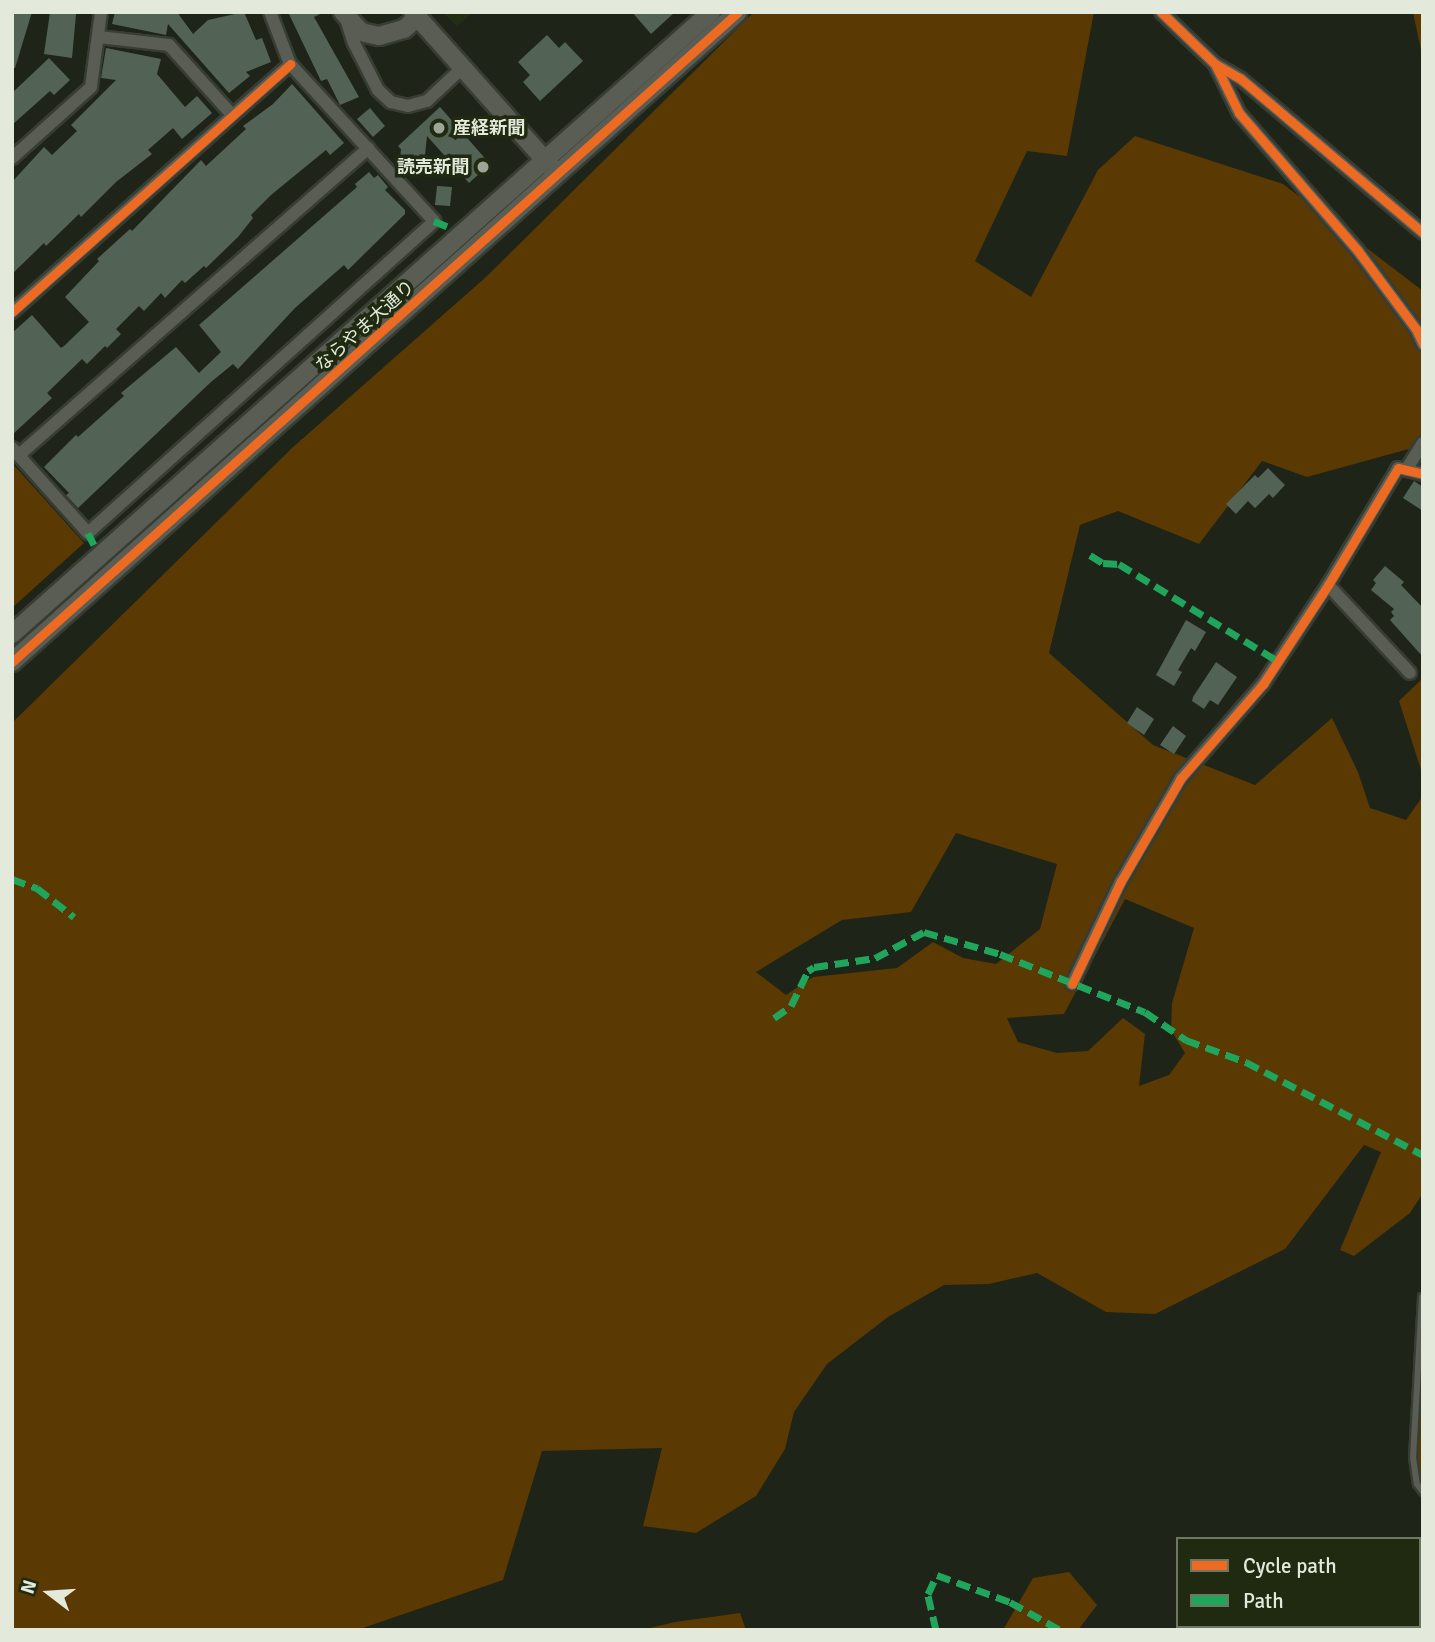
<!DOCTYPE html>
<meta charset="utf-8">
<style>
body{margin:0}
#map{position:relative;width:1435px;height:1642px;overflow:hidden;background:#1e2417;font-family:Signika,"Noto Sans JP",sans-serif}
div>[style]{position:absolute}
[style*='--x']{left:calc(var(--x)*1px);top:calc(var(--y)*1px);width:calc(var(--w)*1px);rotate:calc(var(--a)*1deg)}
.built>*{inset:0;background:#232f13}
.green>*{inset:0;background:#5a3903}
.building>*{inset:0;background:#526355}
.roads{filter:drop-shadow(2px 0 #383d33) drop-shadow(-2px 0 #383d33) drop-shadow(0 2px #383d33) drop-shadow(0 -2px #383d33)}
.lane>*{height:6px;margin:-3px;padding:0 3px;transform-origin:3px;border-radius:3px;background:#595d53}
.street>*{height:12px;margin:-6px;padding:0 6px;transform-origin:6px;border-radius:6px;background:#595d53}
.secondary>*{height:18px;margin:-9px;padding:0 9px;transform-origin:9px;border-radius:9px;background:#595d53}
.quiet>*{height:7px;margin-top:-3.5px;transform-origin:0;background:repeating-linear-gradient(90deg,#20a55d 0 14px,transparent 0 21px)}
.cycleway>*{height:9px;margin:-4.5px;padding:0 4.5px;transform-origin:4.5px;border-radius:4.5px;background:#ed6a23}
.dots>*{width:19px;height:19px;translate:-50% -50%;box-sizing:border-box;border:4px solid #1f2a11;border-radius:50%}
span{translate:-50% -50%;white-space:nowrap;text-align:center;line-height:1.15;-webkit-text-stroke:7px #1f2a11;paint-order:stroke}
.poi-label{font-size:18px;color:#e3eadb;font-weight:700}
.left{translate:0 -50%;text-align:left}
.right{translate:-100% -50%;text-align:right}
.street-label{font-size:18px;color:#e3eadb}
.frame{position:absolute;inset:0;border:14px solid #e3eadb;pointer-events:none}
.legend{position:absolute;left:1176px;top:1537px;width:245px;height:91px;box-sizing:border-box;background:#1f2a11;border:2px solid #6d7762;margin:0;padding:9px 12px;list-style:none;font-size:21px;color:#e3eadb}
.legend li{display:flex;align-items:center;gap:14px;height:35px}
.legend b{width:35px;border:2px solid #6d7762}
.north{position:absolute;left:14px;top:1558px;width:70px;height:70px;-webkit-text-stroke:5px #1f2a11;paint-order:stroke;rotate:287deg;font-size:19px;font-weight:700;line-height:28px;text-align:center;color:#e3eadb}
.north::after{content:'';display:block;margin:auto;width:24px;height:32px;background:#e3eadb;clip-path:polygon(50% 0,100% 100%,50% 72%,0 100%)}
</style>
<div id="map">
<div class="built">
<i style="clip-path:polygon(442px 12px,473px 12px,457px 26px)"></i>
</div>
<div class="green">
<i style="clip-path:polygon(evenodd,754px 12px,1094px 12px,1067px 156px,1027px 151px,975px 261px,1031px 297px,1098px 170px,1135px 136px,1283px 184px,1423px 291px,1423px 440px,1416px 447px,1307px 477px,1262px 461px,1199px 544px,1118px 511px,1080px 525px,1049px 653px,1153px 745px,1255px 785px,1332px 718px,1358px 772px,1370px 808px,1406px 820px,1423px 796px,1423px 1193px,1410px 1213px,1354px 1256px,1340px 1250px,1381px 1152px,1364px 1145px,1285px 1249px,1155px 1314px,1106px 1312px,1037px 1273px,989px 1284px,944px 1285px,888px 1317px,827px 1364px,794px 1412px,785px 1449px,756px 1496px,696px 1533px,643px 1526px,662px 1448px,542px 1451px,503px 1580px,357px 1630px,12px 1630px,12px 723px,292px 448px,486px 277px,754px 12px,956px 833px,1057px 864px,1040px 929px,996px 964px,963px 958px,933px 942px,897px 968px,813px 977px,786px 995px,756px 972px,842px 920px,911px 912px,956px 833px,754px 12px,1125px 899px,1194px 928px,1172px 1003px,1171px 1030px,1185px 1053px,1169px 1075px,1139px 1086px,1145px 1034px,1123px 1018px,1088px 1051px,1057px 1053px,1018px 1042px,1007px 1018px,1064px 1014px,1125px 899px)"></i>
<i style="clip-path:polygon(1413px 12px,1423px 12px,1423px 55px,1422px 55px)"></i>
<i style="clip-path:polygon(12px 463px,84px 543px,12px 608px)"></i>
<i style="clip-path:polygon(1423px 678px,1423px 776px,1399px 701px)"></i>
<i style="clip-path:polygon(1420px 1395px,1423px 1395px,1423px 1485px,1416px 1456px)"></i>
<i style="clip-path:polygon(1069px 1572px,1097px 1605px,1078px 1630px,1003px 1630px,1033px 1578px)"></i>
<i style="clip-path:polygon(740px 1613px,746px 1630px,641px 1630px,675px 1622px)"></i>
</div>
<div class="building">
<i style="clip-path:polygon(12px 12px,32px 12px,15px 68px,12px 68px)"></i>
<i style="clip-path:polygon(50px 12px,76px 14px,72px 58px,44px 54px)"></i>
<i style="clip-path:polygon(115px 12px,177px 12px,193px 34px,208px 20px,244px 12px,256px 40px,262px 38px,271px 62px,246px 72px,250px 76px,229px 93px,168px 24px,166px 35px,112px 24px)"></i>
<i style="clip-path:polygon(288px 12px,324px 12px,314px 17px,359px 97px,340px 105px,327px 79px,321px 81px)"></i>
<i style="clip-path:polygon(632px 12px,675px 12px,651px 34px)"></i>
<i style="clip-path:polygon(547px 35px,559px 48px,565px 42px,583px 61px,540px 101px,523px 82px,530px 75px,518px 62px)"></i>
<i style="clip-path:polygon(106px 48px,161px 59px,157px 74px,185px 107px,197px 96px,212px 113px,182px 139px,173px 128px,148px 150px,152px 154px,116px 182px,81px 217px,79px 214px,46px 246px,44px 243px,12px 274px,12px 182px,44px 147px,52px 155px,77px 131px,71px 125px,116px 80px,101px 78px)"></i>
<i style="clip-path:polygon(49px 58px,70px 80px,54px 95px,50px 91px,12px 125px,12px 93px)"></i>
<i style="clip-path:polygon(292px 84px,344px 143px,330px 155px,326px 150px,271px 195px,251px 215px,253px 218px,238px 237px,206px 268px,204px 266px,185px 283px,182px 280px,165px 298px,161px 293px,144px 311px,139px 306px,116px 329px,121px 334px,107px 348px,105px 346px,87px 364px,82px 359px,47px 393px,52px 398px,12px 435px,12px 333px,32px 315px,61px 348px,64px 346px,89px 322px,65px 297px,99px 261px,97px 259px,130px 229px,132px 231px,201px 160px,206px 166px,246px 129px,243px 126px,273px 104px)"></i>
<i style="clip-path:polygon(440px 107px,490px 164px,469px 183px,427px 136px,423px 175px,402px 173px,399px 169px,401px 149px,398px 146px)"></i>
<i style="clip-path:polygon(370px 108px,385px 126px,373px 137px,357px 119px)"></i>
<i style="clip-path:polygon(369px 172px,374px 178px,378px 175px,388px 187px,385px 190px,405px 210px,405px 214px,348px 270px,344px 265px,295px 308px,238px 369px,233px 364px,211px 382px,78px 508px,66px 495px,69px 493px,44px 467px,76px 435px,78px 437px,124px 396px,121px 393px,176px 347px,199px 373px,221px 352px,199px 325px,357px 187px,355px 184px)"></i>
<i style="clip-path:polygon(437px 186px,452px 187px,450px 206px,435px 205px)"></i>
<i style="clip-path:polygon(1268px 468px,1285px 485px,1273px 498px,1269px 494px,1255px 508px,1248px 501px,1236px 514px,1226px 504px,1255px 475px,1258px 478px)"></i>
<i style="clip-path:polygon(1414px 481px,1423px 487px,1423px 511px,1403px 498px)"></i>
<i style="clip-path:polygon(1385px 566px,1404px 582px,1401px 585px,1423px 608px,1423px 657px,1390px 620px,1394px 616px,1391px 612px,1394px 609px,1371px 590px,1376px 583px,1373px 580px)"></i>
<i style="clip-path:polygon(1186px 620px,1206px 632px,1195px 651px,1191px 648px,1178px 670px,1182px 672px,1174px 686px,1156px 675px)"></i>
<i style="clip-path:polygon(1216px 662px,1237px 677px,1218px 705px,1210px 700px,1204px 709px,1192px 701px,1193px 697px)"></i>
<i style="clip-path:polygon(1137px 707px,1154px 719px,1144px 735px,1127px 723px)"></i>
<i style="clip-path:polygon(1173px 726px,1186px 736px,1174px 754px,1160px 745px)"></i>
</div>
<div class="roads">
<div class="lane">
<i style="--x:1422;--y:1297;--w:160;--a:93.2"></i>
<i style="--x:1413;--y:1457;--w:27;--a:82"></i>
<i style="--x:1417;--y:1484;--w:10;--a:53"></i>
</div>
<div class="street">
<i style="--x:1161;--y:12;--w:75;--a:43.9"></i>
<i style="--x:1215;--y:64;--w:30;--a:30"></i>
<i style="--x:1241;--y:79;--w:238;--a:40.2"></i>
<i style="--x:346;--y:19;--w:25;--a:72"></i>
<i style="--x:354;--y:43;--w:53;--a:62.9"></i>
<i style="--x:378;--y:90;--w:18;--a:43"></i>
<i style="--x:391;--y:102;--w:17;--a:13"></i>
<i style="--x:408;--y:106;--w:20;--a:-15"></i>
<i style="--x:427;--y:101;--w:48;--a:-43.3"></i>
<i style="--x:99;--y:37;--w:70;--a:6.5"></i>
<i style="--x:169;--y:45;--w:94;--a:48"></i>
<i style="--x:1215;--y:64;--w:55;--a:63.9"></i>
<i style="--x:1239;--y:113;--w:182;--a:49.2"></i>
<i style="--x:1358;--y:251;--w:97;--a:53.4"></i>
<i style="--x:1416;--y:329;--w:17;--a:65"></i>
<i style="--x:12;--y:158;--w:106;--a:-41.9"></i>
<i style="--x:91;--y:87;--w:76;--a:-82.4"></i>
<i style="--x:12;--y:312;--w:373;--a:-41.7"></i>
<i style="--x:12;--y:448;--w:114;--a:48.2"></i>
<i style="--x:88;--y:533;--w:466;--a:-42"></i>
<i style="--x:434;--y:221;--w:213;--a:-132.5"></i>
<i style="--x:290;--y:64;--w:56;--a:-111"></i>
<i style="--x:19;--y:455;--w:465;--a:-41.3"></i>
<i style="--x:1406;--y:470;--w:32;--a:-58"></i>
<i style="--x:1328;--y:585;--w:120;--a:47"></i>
<i style="--x:1072;--y:984;--w:114;--a:-64.6"></i>
<i style="--x:1121;--y:881;--w:119;--a:-59.8"></i>
<i style="--x:1181;--y:778;--w:125;--a:-48.9"></i>
<i style="--x:1263;--y:684;--w:118;--a:-56.7"></i>
<i style="--x:1328;--y:585;--w:136;--a:-59.1"></i>
<i style="--x:1398;--y:468;--w:26;--a:13"></i>
</div>
<div class="secondary">
<i style="--x:343;--y:12;--w:27;--a:48"></i>
<i style="--x:361;--y:32;--w:18;--a:13"></i>
<i style="--x:379;--y:36;--w:26;--a:-16"></i>
<i style="--x:404;--y:29;--w:18;--a:-41"></i>
<i style="--x:413;--y:12;--w:210;--a:48.3"></i>
<i style="--x:12;--y:634;--w:936;--a:-41.66"></i>
<i style="--x:12;--y:662;--w:974;--a:-41.84"></i>
</div>
</div>
<div class="quiet">
<i style="--x:434;--y:221;--w:18;--a:22"></i>
<i style="--x:88;--y:533;--w:13;--a:63"></i>
<i style="--x:1090;--y:555;--w:15;--a:32"></i>
<i style="--x:1103;--y:563;--w:16;--a:4"></i>
<i style="--x:1119;--y:564;--w:186;--a:31.4"></i>
<i style="--x:12;--y:879;--w:27;--a:20"></i>
<i style="--x:37;--y:888;--w:47;--a:38.1"></i>
<i style="--x:774;--y:1018;--w:21;--a:-35"></i>
<i style="--x:791;--y:1006;--w:39;--a:-64"></i>
<i style="--x:808;--y:971;--w:7;--a:-34"></i>
<i style="--x:814;--y:967;--w:62;--a:-8.4"></i>
<i style="--x:875;--y:958;--w:55;--a:-28"></i>
<i style="--x:924;--y:932;--w:79;--a:16.1"></i>
<i style="--x:1000;--y:954;--w:156;--a:21.8"></i>
<i style="--x:1145;--y:1012;--w:50;--a:34.3"></i>
<i style="--x:1186;--y:1040;--w:64;--a:20.1"></i>
<i style="--x:1246;--y:1062;--w:200;--a:27.7"></i>
<i style="--x:936;--y:1630;--w:37;--a:-103"></i>
<i style="--x:928;--y:1594;--w:21;--a:-65"></i>
<i style="--x:937;--y:1575;--w:78;--a:20.3"></i>
<i style="--x:1010;--y:1602;--w:57;--a:29.2"></i>
</div>
<div class="cycleway">
<i style="--x:1161;--y:12;--w:75;--a:43.9"></i>
<i style="--x:1215;--y:64;--w:30;--a:30"></i>
<i style="--x:1241;--y:79;--w:238;--a:40.2"></i>
<i style="--x:1215;--y:64;--w:55;--a:63.9"></i>
<i style="--x:1239;--y:113;--w:182;--a:49.2"></i>
<i style="--x:1358;--y:251;--w:97;--a:53.4"></i>
<i style="--x:1416;--y:329;--w:17;--a:65"></i>
<i style="--x:12;--y:312;--w:373;--a:-41.7"></i>
<i style="--x:12;--y:662;--w:974;--a:-41.84"></i>
<i style="--x:1072;--y:984;--w:114;--a:-64.6"></i>
<i style="--x:1121;--y:881;--w:119;--a:-59.8"></i>
<i style="--x:1181;--y:778;--w:125;--a:-48.9"></i>
<i style="--x:1263;--y:684;--w:118;--a:-56.7"></i>
<i style="--x:1328;--y:585;--w:136;--a:-59.1"></i>
<i style="--x:1398;--y:468;--w:26;--a:13"></i>
</div>
<div class="dots">
<i style="left:439px;top:128px;background:#9ea596"></i>
<i style="left:483px;top:167px;background:#9ea596"></i>
</div>
<div class="poi-label">
<span class="left" style="left:453px;top:128px">産経新聞</span>
<span class="right" style="left:469px;top:167px">読売新聞</span>
</div>
<div class="street-label">
<span style="left:365px;top:326px;rotate:-42deg">ならやま大通り</span>
</div>
<div class="frame"></div>
<ul class="legend">
<li><b style="height:9px;background:#ed6a23"></b>Cycle path</li>
<li><b style="height:9px;background:#20a55d"></b>Path</li>
</ul>
<div class="north">N</div>
</div>
